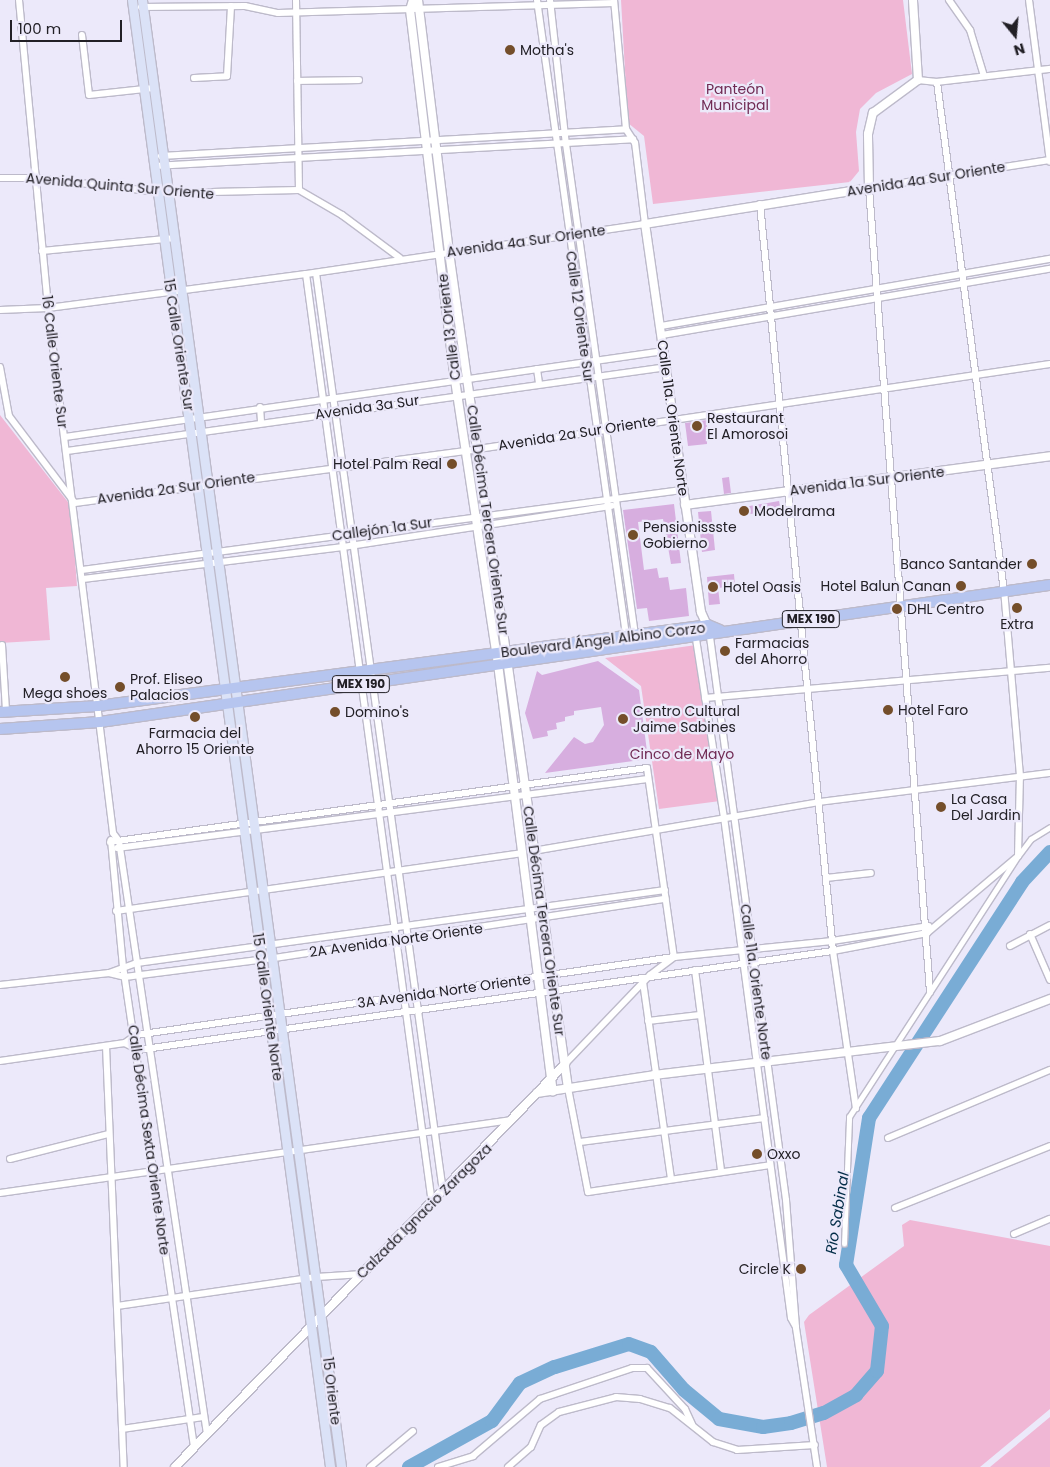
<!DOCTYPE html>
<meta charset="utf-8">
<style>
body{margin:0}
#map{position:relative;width:1050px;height:1467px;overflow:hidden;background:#ece9fa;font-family:Poppins,sans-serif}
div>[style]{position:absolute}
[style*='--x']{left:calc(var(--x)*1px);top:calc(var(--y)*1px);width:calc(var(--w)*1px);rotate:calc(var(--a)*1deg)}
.green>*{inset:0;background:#f0b7d5}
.river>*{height:14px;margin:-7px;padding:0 7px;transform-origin:7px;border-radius:7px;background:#79acd5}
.building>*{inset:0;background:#d7aedf}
.roads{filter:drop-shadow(1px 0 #bdbaca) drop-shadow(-1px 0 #bdbaca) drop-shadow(0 1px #bdbaca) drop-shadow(0 -1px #bdbaca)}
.pedestrian>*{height:4.5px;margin:-2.25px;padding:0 2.25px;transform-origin:2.25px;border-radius:2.25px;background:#fff}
.minor>*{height:6px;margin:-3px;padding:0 3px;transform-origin:3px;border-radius:3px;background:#fff}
.tertiary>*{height:8px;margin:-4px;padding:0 4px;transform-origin:4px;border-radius:4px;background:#fff}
.secondary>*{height:9px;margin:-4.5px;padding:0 4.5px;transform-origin:4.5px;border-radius:4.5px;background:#dbe2f7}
.primary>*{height:10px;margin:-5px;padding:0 5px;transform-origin:5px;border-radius:5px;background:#b6c5ef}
.dots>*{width:14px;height:14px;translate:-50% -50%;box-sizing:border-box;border:2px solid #ece9fa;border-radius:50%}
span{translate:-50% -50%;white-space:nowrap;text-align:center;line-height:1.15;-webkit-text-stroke:4.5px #ece9fa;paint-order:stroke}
.shield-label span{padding:1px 4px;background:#ece9fa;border:1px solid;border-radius:4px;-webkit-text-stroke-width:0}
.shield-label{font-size:12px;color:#222026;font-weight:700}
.poi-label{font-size:14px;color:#222026}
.left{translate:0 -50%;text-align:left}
.right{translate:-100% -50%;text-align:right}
.park-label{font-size:14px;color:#702a54}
.street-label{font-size:14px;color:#222026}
.water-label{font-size:15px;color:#032d48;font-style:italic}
.north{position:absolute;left:990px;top:10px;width:50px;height:50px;-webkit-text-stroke:4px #ece9fa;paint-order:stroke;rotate:163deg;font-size:14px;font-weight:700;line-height:20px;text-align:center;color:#222026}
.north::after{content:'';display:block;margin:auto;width:18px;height:22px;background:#222026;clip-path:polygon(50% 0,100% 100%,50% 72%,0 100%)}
.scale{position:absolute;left:10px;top:20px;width:112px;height:22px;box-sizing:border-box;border:2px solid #222026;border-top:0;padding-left:6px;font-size:15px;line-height:18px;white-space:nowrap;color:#222026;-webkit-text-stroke:4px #ece9fa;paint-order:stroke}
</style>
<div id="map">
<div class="green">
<i style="clip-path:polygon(621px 0,903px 0,912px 74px,876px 93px,860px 109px,856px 132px,859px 171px,850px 182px,653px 204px,644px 136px,628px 123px)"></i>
<i style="clip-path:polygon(0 415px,71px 506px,77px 586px,46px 588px,50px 640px,0 643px)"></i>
<i style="clip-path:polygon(696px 645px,720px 801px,659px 809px,641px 686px,605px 658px)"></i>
<i style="clip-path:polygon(910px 1220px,1050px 1246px,1050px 1409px,980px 1467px,827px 1467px,804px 1322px,809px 1315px,904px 1246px,902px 1225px)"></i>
<i style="clip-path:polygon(1050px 1417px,1050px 1467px,990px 1467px)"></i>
</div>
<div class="river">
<i style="--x:409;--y:1467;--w:95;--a:-29"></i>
<i style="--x:492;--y:1421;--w:47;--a:-53.6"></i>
<i style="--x:520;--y:1383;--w:38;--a:-25"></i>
<i style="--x:555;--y:1367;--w:77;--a:-17.3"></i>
<i style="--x:629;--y:1344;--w:23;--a:20"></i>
<i style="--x:651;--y:1352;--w:50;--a:49"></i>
<i style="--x:684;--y:1390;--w:45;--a:39.6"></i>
<i style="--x:719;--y:1419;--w:45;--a:10.3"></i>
<i style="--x:763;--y:1427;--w:28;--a:-8"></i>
<i style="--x:791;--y:1423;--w:34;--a:-17"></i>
<i style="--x:824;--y:1413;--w:37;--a:-29"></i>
<i style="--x:856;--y:1395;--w:32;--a:-49"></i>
<i style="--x:877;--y:1371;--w:45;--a:-83.7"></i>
<i style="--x:882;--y:1326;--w:71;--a:-120.5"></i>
<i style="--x:846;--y:1265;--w:149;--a:-81.1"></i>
<i style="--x:869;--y:1118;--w:281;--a:-57"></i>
<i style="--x:1022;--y:882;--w:41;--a:-47"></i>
</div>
<div class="building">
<i style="clip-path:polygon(707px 420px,707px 444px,688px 446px,685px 423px)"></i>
<i style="clip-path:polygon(729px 477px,731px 493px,724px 494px,722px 478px)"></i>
<i style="clip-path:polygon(779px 501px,781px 509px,739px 516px,738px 508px)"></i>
<i style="clip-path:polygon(674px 504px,681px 563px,671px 564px,663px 519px,638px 522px,644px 570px,657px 568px,659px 578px,668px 577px,670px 590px,686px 588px,689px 616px,649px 621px,647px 608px,637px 609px,623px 510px)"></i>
<i style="clip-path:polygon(711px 511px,715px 550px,702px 552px,698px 512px)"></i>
<i style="clip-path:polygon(734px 574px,735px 586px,718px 588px,720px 604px,709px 605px,707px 577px)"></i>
<i style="clip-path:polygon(598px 661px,639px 690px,648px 759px,545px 773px,574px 737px,585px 744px,593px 742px,604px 725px,601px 707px,574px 711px,574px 715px,565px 717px,565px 721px,556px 723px,557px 729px,547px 731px,548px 736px,533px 739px,525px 713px,537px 671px,542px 675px)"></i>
</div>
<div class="roads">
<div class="pedestrian">
<i style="--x:844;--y:1244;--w:127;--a:-87.7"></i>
<i style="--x:849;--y:1117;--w:311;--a:-57.1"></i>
<i style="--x:1018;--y:856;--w:21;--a:-53"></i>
<i style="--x:1031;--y:839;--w:22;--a:-32"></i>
</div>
<div class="minor">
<i style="--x:19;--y:0;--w:309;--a:84.6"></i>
<i style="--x:48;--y:308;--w:529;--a:82.94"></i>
<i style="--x:113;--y:833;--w:10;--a:53"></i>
<i style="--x:119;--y:841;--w:599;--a:81.56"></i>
<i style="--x:296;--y:0;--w:190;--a:89.1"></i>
<i style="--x:537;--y:0;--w:641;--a:82.02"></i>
<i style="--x:550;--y:0;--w:145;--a:83.7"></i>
<i style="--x:566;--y:144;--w:494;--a:82"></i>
<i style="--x:949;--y:0;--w:37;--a:55"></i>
<i style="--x:970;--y:30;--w:48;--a:73.1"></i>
<i style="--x:1029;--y:0;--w:163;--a:82.6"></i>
<i style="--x:141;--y:7;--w:104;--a:-0.6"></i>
<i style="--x:245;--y:6;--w:34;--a:12"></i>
<i style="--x:278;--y:13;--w:336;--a:-1.7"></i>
<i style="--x:82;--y:35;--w:60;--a:83.3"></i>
<i style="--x:89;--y:95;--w:65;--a:-6.1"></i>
<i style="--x:194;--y:78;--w:33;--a:-3"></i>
<i style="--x:227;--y:76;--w:70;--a:-86.7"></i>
<i style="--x:918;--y:80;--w:19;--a:6"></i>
<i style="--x:937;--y:82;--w:114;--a:-6.6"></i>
<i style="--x:297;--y:81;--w:62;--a:-0.9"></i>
<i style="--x:161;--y:156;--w:466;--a:-3.3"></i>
<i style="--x:154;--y:166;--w:480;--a:-3.2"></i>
<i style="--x:0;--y:178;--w:35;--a:0"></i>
<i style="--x:35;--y:178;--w:134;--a:6.4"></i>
<i style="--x:168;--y:193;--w:131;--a:-1.3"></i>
<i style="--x:299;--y:190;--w:50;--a:30.2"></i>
<i style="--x:342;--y:215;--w:72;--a:36.6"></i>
<i style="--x:760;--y:204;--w:751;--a:84.42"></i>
<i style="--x:833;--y:951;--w:159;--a:81.7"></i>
<i style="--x:42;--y:251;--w:134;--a:-5.6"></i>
<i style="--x:316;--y:273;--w:928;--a:82.13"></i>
<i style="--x:306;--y:274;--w:938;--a:82.28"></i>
<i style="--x:0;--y:310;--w:48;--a:-2.4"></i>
<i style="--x:48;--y:308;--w:260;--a:-7.5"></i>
<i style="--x:306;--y:274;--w:343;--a:-8.4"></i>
<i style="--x:645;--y:224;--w:82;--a:-97"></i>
<i style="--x:635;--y:143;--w:17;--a:-123"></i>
<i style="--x:626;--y:129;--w:130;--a:-95.3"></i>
<i style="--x:661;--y:326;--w:395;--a:-9.8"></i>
<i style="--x:662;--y:335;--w:394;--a:-9.7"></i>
<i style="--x:0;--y:367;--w:50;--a:79.6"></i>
<i style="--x:9;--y:416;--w:108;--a:52.9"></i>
<i style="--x:537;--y:369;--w:15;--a:82"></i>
<i style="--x:260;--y:407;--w:15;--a:86"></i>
<i style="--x:65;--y:437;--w:605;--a:-8.17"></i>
<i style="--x:67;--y:451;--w:606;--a:-7.97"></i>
<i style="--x:75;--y:503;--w:407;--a:-7.6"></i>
<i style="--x:478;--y:449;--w:578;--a:-8.45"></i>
<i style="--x:82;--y:570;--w:605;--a:-7.59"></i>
<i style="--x:83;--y:579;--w:262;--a:-7"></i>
<i style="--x:343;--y:547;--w:272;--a:-8.7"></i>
<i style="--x:710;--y:637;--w:568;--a:82.31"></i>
<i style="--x:786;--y:1200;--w:128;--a:85.5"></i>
<i style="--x:796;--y:1328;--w:141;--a:81.4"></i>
<i style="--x:696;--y:639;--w:180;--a:81.1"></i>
<i style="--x:724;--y:817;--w:505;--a:82.38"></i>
<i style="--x:791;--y:1318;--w:10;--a:61"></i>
<i style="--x:2;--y:645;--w:66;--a:86.5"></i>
<i style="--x:705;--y:698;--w:346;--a:-5"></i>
<i style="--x:111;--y:840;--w:127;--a:84.6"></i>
<i style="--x:123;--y:966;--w:487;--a:81.6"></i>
<i style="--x:110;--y:842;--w:542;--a:-7.85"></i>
<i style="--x:647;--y:768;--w:191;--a:81.9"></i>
<i style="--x:674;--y:957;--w:30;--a:143"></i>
<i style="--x:650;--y:975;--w:123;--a:133.7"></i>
<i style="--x:117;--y:848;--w:535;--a:-7.4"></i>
<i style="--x:533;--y:851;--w:290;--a:-9.7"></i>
<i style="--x:819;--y:802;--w:233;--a:-7.2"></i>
<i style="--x:826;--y:878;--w:45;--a:-6.3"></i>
<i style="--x:116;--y:911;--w:411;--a:-8.1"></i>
<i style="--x:1030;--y:934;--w:50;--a:66.5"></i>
<i style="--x:1010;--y:946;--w:45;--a:-27.7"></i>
<i style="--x:695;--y:970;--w:203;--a:82.6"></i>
<i style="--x:109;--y:973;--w:30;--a:-20"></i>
<i style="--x:137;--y:963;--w:533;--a:-7.87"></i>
<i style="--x:643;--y:982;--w:199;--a:81.9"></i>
<i style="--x:0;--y:985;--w:110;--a:-6.3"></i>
<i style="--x:109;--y:973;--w:16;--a:14"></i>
<i style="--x:125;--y:977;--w:150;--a:-7.3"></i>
<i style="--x:274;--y:958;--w:396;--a:-8.6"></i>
<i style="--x:930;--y:992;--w:806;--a:-94.34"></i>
<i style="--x:869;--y:188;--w:183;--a:-8.8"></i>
<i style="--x:648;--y:1021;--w:52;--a:-6.6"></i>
<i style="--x:125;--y:1043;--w:15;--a:28"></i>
<i style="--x:138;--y:1050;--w:702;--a:-8.11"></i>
<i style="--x:833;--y:951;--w:96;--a:-10.8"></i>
<i style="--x:927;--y:933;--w:119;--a:-40.2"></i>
<i style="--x:1018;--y:856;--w:80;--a:-88.6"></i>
<i style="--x:1020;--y:776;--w:186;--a:-94.9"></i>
<i style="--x:1004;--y:591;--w:513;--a:-97.5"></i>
<i style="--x:106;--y:1046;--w:421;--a:87.6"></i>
<i style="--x:0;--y:1061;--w:126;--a:-8.2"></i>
<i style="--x:125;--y:1043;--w:14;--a:-36"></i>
<i style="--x:136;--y:1035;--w:544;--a:-8.25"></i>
<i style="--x:674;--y:957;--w:159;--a:-5.8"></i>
<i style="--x:832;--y:941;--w:98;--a:-8.8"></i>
<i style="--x:568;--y:1088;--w:106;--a:79.1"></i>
<i style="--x:588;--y:1192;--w:184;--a:-8.4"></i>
<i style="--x:888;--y:1138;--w:176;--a:-22.8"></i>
<i style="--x:580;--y:1142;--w:186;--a:-7.4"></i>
<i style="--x:10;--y:1159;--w:101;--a:-14.3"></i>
<i style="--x:0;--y:1193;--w:516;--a:-8.13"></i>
<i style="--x:895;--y:1208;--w:167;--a:-21.8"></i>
<i style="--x:1014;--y:1234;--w:39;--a:-23"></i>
<i style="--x:117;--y:1306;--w:201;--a:-8.3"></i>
<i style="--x:316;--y:1277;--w:47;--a:-3.7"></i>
<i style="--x:122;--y:1429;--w:82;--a:-8.4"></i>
<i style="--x:370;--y:1467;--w:56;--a:-39.9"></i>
<i style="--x:438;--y:1467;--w:37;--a:-17"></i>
<i style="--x:473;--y:1456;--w:88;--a:-40.4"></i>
<i style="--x:540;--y:1399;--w:97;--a:-18.6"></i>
<i style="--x:632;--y:1368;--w:15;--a:0"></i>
<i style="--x:647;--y:1368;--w:56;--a:47.2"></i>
<i style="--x:685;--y:1409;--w:17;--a:65"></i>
<i style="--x:508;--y:1467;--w:30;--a:-41"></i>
<i style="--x:531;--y:1447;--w:24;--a:-66"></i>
<i style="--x:541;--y:1425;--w:22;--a:-36"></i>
<i style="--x:559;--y:1412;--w:59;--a:-14.7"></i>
<i style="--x:616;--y:1397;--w:24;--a:5"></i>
<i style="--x:640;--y:1399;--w:31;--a:17"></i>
<i style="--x:670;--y:1408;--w:55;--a:38.3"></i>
<i style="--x:713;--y:1442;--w:25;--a:18"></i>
<i style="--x:737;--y:1450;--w:78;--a:-3.7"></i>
</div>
<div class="tertiary">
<i style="--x:413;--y:0;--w:10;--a:107"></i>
<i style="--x:410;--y:10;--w:373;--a:83.1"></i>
<i style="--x:455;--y:380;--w:287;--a:81.4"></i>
<i style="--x:498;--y:664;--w:431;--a:82.7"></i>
<i style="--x:418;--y:0;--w:254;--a:83"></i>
<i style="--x:449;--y:252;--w:844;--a:81.9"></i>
<i style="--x:685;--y:505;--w:368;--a:-7.6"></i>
<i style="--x:709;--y:630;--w:20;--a:-114"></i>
<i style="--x:701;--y:612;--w:392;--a:-98.2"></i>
<i style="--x:645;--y:224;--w:227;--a:-9.1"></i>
<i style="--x:869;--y:188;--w:54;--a:-91.1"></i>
<i style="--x:868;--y:134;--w:22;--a:-77"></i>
<i style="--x:873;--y:113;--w:56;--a:-36.3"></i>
<i style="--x:918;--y:80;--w:80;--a:-93.6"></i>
<i style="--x:537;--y:1093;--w:118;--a:-8.7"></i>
<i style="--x:654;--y:1075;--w:288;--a:-6.8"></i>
<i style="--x:940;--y:1041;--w:118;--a:-20.9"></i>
<i style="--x:175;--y:1467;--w:561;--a:-45.94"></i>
</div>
<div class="secondary">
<i style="--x:132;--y:0;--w:1480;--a:82.31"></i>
<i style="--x:142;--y:0;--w:1480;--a:82.27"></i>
</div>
<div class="primary">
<i style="--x:0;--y:712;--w:98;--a:-3.5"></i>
<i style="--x:98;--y:706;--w:615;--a:-7.56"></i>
<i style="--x:708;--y:625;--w:13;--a:23"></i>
<i style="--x:0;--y:729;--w:100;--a:-4"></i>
<i style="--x:100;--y:722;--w:960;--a:-8.21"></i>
</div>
</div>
<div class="dots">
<i style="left:510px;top:50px;background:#744e2a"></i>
<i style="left:697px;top:426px;background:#744e2a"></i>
<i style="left:452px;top:464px;background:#744e2a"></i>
<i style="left:744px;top:511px;background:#744e2a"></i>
<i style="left:633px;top:535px;background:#744e2a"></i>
<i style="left:1032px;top:564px;background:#744e2a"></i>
<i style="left:961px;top:586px;background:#744e2a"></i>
<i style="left:713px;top:587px;background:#744e2a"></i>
<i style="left:1017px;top:608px;background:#744e2a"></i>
<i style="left:897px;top:609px;background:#744e2a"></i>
<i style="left:725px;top:651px;background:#744e2a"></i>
<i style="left:65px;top:677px;background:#744e2a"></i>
<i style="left:120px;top:687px;background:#744e2a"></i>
<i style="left:888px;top:710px;background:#744e2a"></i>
<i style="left:335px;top:712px;background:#744e2a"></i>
<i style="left:195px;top:717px;background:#744e2a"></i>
<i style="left:623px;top:719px;background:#744e2a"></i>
<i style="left:941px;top:807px;background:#744e2a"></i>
<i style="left:757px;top:1154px;background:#744e2a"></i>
<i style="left:801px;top:1269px;background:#744e2a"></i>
</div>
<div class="shield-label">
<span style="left:811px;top:619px">MEX 190</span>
<span style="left:361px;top:684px">MEX 190</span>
</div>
<div class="poi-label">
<span class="left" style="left:520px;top:50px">Motha's</span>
<span class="left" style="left:707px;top:426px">Restaurant<br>El Amorosoi</span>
<span class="right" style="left:442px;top:464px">Hotel Palm Real</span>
<span class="left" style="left:754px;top:511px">Modelrama</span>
<span class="left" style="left:643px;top:535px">Pensionissste<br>Gobierno</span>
<span class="right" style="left:1022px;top:564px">Banco Santander</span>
<span class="right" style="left:951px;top:586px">Hotel Balun Canan</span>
<span class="left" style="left:723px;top:587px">Hotel Oasis</span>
<span class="left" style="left:907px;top:609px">DHL Centro</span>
<span style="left:1017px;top:624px">Extra</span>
<span class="left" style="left:735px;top:651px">Farmacias<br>del Ahorro</span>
<span class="left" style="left:130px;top:687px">Prof. Eliseo<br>Palacios</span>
<span style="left:65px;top:693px">Mega shoes</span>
<span class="left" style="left:898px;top:710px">Hotel Faro</span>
<span class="left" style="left:633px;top:719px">Centro Cultural<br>Jaime Sabines</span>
<span class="left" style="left:345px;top:712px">Domino's</span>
<span style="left:195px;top:741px">Farmacia del<br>Ahorro 15 Oriente</span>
<span class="left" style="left:951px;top:807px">La Casa<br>Del Jardin</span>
<span class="left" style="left:767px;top:1154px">Oxxo</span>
<span class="right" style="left:791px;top:1269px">Circle K</span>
</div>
<div class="park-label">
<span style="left:735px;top:97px">Panteón<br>Municipal</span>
<span style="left:682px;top:754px">Cinco de Mayo</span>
</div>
<div class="street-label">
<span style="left:926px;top:179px;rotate:-9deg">Avenida 4a Sur Oriente</span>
<span style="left:120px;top:186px;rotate:5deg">Avenida Quinta Sur Oriente</span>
<span style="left:526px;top:241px;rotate:-8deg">Avenida 4a Sur Oriente</span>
<span style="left:580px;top:317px;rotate:82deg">Calle 12 Oriente Sur</span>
<span style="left:449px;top:327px;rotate:-97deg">Calle 13 Oriente</span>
<span style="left:179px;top:345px;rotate:81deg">15 Calle Oriente Sur</span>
<span style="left:55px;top:362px;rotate:83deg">16 Calle Oriente Sur</span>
<span style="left:367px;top:407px;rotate:-8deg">Avenida 3a Sur</span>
<span style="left:673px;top:418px;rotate:82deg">Calle 11a. Oriente Norte</span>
<span style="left:577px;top:433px;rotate:-9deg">Avenida 2a Sur Oriente</span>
<span style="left:867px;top:481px;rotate:-7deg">Avenida 1a Sur Oriente</span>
<span style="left:176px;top:488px;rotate:-8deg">Avenida 2a Sur Oriente</span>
<span style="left:488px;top:520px;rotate:82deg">Calle Décima Tercera Oriente Sur</span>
<span style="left:382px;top:529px;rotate:-8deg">Callejón 1a Sur</span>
<span style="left:603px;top:640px;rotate:-7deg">Boulevard Ángel Albino Corzo</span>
<span style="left:544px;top:921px;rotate:82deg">Calle Décima Tercera Oriente Sur</span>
<span style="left:396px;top:940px;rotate:-8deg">2A Avenida Norte Oriente</span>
<span style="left:756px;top:982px;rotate:82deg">Calle 11a. Oriente Norte</span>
<span style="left:444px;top:991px;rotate:-8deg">3A Avenida Norte Oriente</span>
<span style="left:268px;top:1007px;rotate:82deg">15 Calle Oriente Norte</span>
<span style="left:149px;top:1140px;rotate:82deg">Calle Décima Sexta Oriente Norte</span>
<span style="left:424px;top:1211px;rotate:-45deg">Calzada Ignacio Zaragoza</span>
<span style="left:332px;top:1391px;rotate:83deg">15 Oriente</span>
</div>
<div class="water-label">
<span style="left:837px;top:1213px;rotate:-81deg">Río Sabinal</span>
</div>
<div class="north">N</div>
<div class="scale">100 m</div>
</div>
